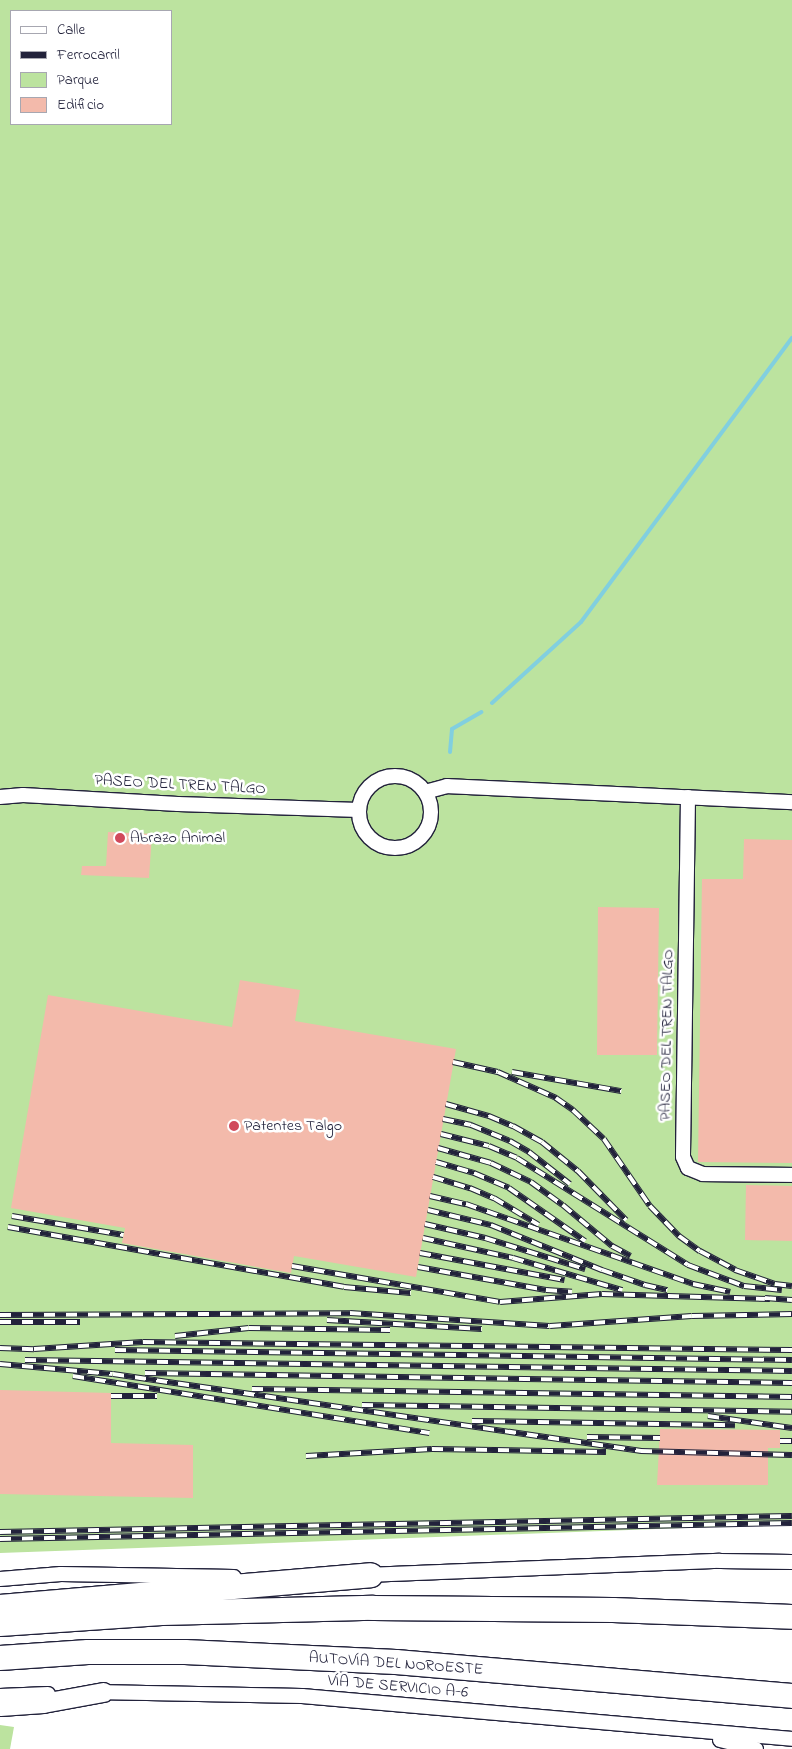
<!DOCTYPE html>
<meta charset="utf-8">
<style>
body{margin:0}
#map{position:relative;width:792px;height:1749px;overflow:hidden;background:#fff;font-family:"Indie Flower",sans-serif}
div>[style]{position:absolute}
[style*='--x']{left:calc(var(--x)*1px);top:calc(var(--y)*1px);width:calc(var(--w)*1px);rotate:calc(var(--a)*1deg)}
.green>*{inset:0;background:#bce39f}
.stream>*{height:4px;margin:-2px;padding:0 2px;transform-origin:2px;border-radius:2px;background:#81cfdf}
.building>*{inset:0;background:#f3baab}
.roads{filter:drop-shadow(1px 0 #22223b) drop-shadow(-1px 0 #22223b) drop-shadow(0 1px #22223b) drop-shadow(0 -1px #22223b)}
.street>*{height:14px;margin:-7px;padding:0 7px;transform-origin:7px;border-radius:7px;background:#fff}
.street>.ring{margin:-7px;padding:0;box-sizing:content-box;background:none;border:14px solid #fff;border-radius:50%}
.secondary>*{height:19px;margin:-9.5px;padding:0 9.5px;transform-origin:9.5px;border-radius:9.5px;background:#fff}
.highway>*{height:24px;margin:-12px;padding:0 12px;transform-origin:12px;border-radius:12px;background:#fff}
.rail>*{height:5.5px;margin-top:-2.75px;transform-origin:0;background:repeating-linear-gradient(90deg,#fff 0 11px,#22223b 0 22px);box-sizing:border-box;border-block:1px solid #22223b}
.dots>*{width:14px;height:14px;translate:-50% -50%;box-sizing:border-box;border:2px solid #fff;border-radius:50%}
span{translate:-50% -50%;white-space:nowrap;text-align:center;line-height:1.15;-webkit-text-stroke:5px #fff;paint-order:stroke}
.street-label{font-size:16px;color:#22223b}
.poi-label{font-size:16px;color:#22223b}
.left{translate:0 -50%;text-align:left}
.legend{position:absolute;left:10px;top:10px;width:162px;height:115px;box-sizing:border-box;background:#fff;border:1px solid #a7a7b1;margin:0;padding:6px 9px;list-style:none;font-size:15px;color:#22223b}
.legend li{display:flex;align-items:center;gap:10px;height:25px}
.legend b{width:25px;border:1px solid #a7a7b1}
</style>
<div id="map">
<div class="green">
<i style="clip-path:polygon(evenodd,0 0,792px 0,792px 1524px,0 1553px,0 0,11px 11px,171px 11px,171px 124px,11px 124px,11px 11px)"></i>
<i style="clip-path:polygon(0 1725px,14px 1727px,10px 1749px,0 1749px)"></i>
</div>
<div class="stream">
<i style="--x:492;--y:703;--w:120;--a:-42.3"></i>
<i style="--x:581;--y:622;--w:354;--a:-53.4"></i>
<i style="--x:450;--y:752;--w:23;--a:-85"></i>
<i style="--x:452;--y:729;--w:34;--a:-30"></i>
</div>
<div class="building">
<i style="clip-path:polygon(108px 832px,152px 834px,149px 878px,81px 875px,82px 866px,106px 866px)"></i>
<i style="clip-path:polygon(744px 839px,792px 840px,792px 1163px,698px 1162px,702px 879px,743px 879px)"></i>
<i style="clip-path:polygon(598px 907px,659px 908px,657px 1055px,597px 1055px)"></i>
<i style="clip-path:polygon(240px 980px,300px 990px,295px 1021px,456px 1049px,416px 1277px,294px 1256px,291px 1273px,122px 1243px,125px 1228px,11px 1208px,48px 995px,232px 1027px)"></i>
<i style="clip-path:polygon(746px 1185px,792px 1186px,792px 1241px,745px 1240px)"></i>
<i style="clip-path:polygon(0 1390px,111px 1393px,111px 1443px,193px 1445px,193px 1498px,0 1494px)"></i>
<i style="clip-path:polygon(660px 1429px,780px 1430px,780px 1448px,768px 1448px,768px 1485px,657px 1485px)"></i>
</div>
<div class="roads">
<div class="street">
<i class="ring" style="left:359px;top:776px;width:58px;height:58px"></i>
<i style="--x:425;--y:792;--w:23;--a:-15"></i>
<i style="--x:447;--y:786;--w:345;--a:2.7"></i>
<i style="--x:0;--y:797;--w:23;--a:-5"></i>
<i style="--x:23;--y:795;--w:155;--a:3.3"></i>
<i style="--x:178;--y:804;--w:181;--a:1.9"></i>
<i style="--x:688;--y:797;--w:360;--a:90.8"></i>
<i style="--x:683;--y:1157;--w:12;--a:66"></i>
<i style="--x:688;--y:1168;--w:16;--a:22"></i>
<i style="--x:703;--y:1174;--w:89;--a:0.6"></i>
<i style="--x:366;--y:1575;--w:354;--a:-2.3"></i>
<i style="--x:720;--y:1561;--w:72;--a:0.8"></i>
<i style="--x:0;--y:1579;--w:61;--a:-4.7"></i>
<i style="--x:61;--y:1574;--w:173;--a:1"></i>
<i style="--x:95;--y:1692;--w:207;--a:1.1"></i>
<i style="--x:302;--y:1696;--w:492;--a:5"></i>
<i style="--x:0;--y:1696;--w:48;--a:-2.4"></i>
<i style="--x:720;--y:1740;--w:37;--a:14"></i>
</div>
<div class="secondary">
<i style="--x:0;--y:1706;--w:43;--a:-4"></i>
<i style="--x:43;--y:1703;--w:61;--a:-10.4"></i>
</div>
<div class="highway">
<i style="--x:0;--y:1607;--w:372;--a:-4.9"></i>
<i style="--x:0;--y:1624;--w:162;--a:-3.9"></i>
<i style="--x:162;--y:1613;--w:211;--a:-1.4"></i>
<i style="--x:373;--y:1608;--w:240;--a:0.5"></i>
<i style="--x:613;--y:1610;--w:179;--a:2.2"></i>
<i style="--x:0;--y:1658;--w:88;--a:-3.9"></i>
<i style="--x:88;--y:1652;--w:97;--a:0"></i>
<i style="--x:185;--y:1652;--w:211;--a:2.7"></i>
<i style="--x:396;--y:1662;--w:397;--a:4.9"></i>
</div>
</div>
<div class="rail">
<i style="--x:453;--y:1062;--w:46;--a:12.5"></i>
<i style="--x:498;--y:1072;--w:64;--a:24.1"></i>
<i style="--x:556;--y:1098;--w:21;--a:35"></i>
<i style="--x:573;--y:1110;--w:42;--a:43.1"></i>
<i style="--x:604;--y:1139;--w:81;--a:55.5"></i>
<i style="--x:650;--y:1206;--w:42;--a:46"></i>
<i style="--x:679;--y:1236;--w:26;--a:36"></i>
<i style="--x:700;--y:1251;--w:40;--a:28"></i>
<i style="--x:735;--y:1270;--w:42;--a:19.3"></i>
<i style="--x:775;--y:1284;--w:17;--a:7"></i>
<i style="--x:512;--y:1072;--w:111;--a:9.9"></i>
<i style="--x:446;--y:1104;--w:45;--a:15.6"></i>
<i style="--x:489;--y:1116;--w:26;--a:23"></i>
<i style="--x:513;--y:1126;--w:33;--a:29"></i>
<i style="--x:542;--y:1142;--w:46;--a:38.9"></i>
<i style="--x:578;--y:1171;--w:69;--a:45.6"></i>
<i style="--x:443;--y:1119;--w:29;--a:12"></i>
<i style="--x:471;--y:1125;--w:42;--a:22.3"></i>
<i style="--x:510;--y:1141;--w:22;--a:30"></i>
<i style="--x:529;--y:1152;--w:52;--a:38"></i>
<i style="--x:441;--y:1134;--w:49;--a:14"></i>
<i style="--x:489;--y:1146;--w:30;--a:23"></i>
<i style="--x:517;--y:1158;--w:202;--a:32"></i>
<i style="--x:688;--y:1265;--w:60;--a:20.6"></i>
<i style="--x:744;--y:1286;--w:38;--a:6"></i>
<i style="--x:438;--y:1148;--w:55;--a:15.8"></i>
<i style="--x:491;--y:1163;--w:44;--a:25.4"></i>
<i style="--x:531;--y:1182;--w:39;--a:36"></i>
<i style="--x:563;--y:1205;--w:64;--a:39.9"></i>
<i style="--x:612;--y:1246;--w:21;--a:28"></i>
<i style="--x:436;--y:1162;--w:40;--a:16"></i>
<i style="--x:474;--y:1173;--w:38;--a:23"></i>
<i style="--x:509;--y:1188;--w:93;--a:34.9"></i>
<i style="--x:433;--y:1177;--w:39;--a:17"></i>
<i style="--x:470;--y:1188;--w:26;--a:23"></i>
<i style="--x:494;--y:1198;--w:52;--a:31"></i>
<i style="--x:430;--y:1196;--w:37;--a:13"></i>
<i style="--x:466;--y:1204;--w:241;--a:19.4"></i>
<i style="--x:693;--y:1284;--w:38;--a:12"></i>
<i style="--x:428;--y:1210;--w:65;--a:13.4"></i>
<i style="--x:491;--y:1225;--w:120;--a:22.1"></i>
<i style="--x:602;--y:1270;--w:46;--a:19.2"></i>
<i style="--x:645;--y:1285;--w:23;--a:13"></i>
<i style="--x:12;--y:1216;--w:113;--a:9.7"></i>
<i style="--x:425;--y:1224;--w:62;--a:13.1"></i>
<i style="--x:485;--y:1238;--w:105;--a:17.2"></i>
<i style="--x:8;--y:1227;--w:341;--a:10.1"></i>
<i style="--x:344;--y:1287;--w:67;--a:5.1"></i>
<i style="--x:423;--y:1238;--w:92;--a:12.5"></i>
<i style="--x:513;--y:1258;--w:114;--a:16.4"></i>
<i style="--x:420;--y:1253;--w:147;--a:10.6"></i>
<i style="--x:292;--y:1266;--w:211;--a:9.8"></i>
<i style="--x:500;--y:1302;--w:102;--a:-4.5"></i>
<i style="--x:602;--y:1294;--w:168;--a:1.7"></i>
<i style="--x:418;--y:1267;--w:130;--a:10.2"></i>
<i style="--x:546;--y:1290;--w:26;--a:4"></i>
<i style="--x:765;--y:1298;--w:27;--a:4"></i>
<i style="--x:0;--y:1315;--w:350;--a:-0.3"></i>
<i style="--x:350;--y:1313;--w:200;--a:3.7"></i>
<i style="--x:550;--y:1326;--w:142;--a:-4"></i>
<i style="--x:692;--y:1316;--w:100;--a:-1.1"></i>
<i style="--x:327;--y:1320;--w:155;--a:3.3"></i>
<i style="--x:0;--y:1322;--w:80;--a:0"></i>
<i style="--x:175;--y:1336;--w:74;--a:-6.2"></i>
<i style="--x:249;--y:1328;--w:141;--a:0.8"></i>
<i style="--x:0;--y:1348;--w:34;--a:2"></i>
<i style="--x:34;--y:1349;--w:109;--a:-3.7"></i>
<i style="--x:143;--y:1342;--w:649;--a:0.71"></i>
<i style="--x:115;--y:1350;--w:677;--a:0.85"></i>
<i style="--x:25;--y:1360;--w:767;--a:0.82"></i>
<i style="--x:0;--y:1364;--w:113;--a:5.1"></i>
<i style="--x:113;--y:1374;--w:534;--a:8.3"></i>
<i style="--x:641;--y:1451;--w:151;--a:1.5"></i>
<i style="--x:145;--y:1373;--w:647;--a:0.89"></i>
<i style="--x:73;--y:1376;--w:361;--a:9.1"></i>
<i style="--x:252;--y:1389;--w:540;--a:0.85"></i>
<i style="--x:111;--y:1396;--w:46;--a:0"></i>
<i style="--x:362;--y:1405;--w:430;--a:0.9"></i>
<i style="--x:708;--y:1416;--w:85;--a:8.1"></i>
<i style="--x:472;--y:1421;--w:263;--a:0.9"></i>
<i style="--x:587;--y:1437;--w:73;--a:0.8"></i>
<i style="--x:780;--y:1441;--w:12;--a:0"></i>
<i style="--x:306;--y:1456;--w:126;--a:-3.2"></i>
<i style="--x:432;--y:1449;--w:174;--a:1"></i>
<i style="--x:0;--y:1532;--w:792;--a:-1.16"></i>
<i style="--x:0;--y:1539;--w:792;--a:-1.16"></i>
</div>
<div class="dots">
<i style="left:120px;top:838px;background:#d1495b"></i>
<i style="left:234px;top:1126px;background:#d1495b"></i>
</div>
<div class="street-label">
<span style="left:180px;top:785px;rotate:3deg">PASEO DEL TREN TALGO</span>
<span style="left:667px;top:1035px;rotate:-89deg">PASEO DEL TREN TALGO</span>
<span style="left:396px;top:1664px;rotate:4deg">AUTOVÍA DEL NOROESTE</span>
<span style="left:398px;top:1687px;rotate:5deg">VÍA DE SERVICIO A-6</span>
</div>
<div class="poi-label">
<span class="left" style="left:130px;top:838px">Abrazo Animal</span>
<span class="left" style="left:244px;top:1126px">Patentes Talgo</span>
</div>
<ul class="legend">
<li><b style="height:6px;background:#fff"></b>Calle</li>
<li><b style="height:6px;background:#22223b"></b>Ferrocarril</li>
<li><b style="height:14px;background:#bce39f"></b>Parque</li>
<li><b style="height:14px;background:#f3baab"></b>Edificio</li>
</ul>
</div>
